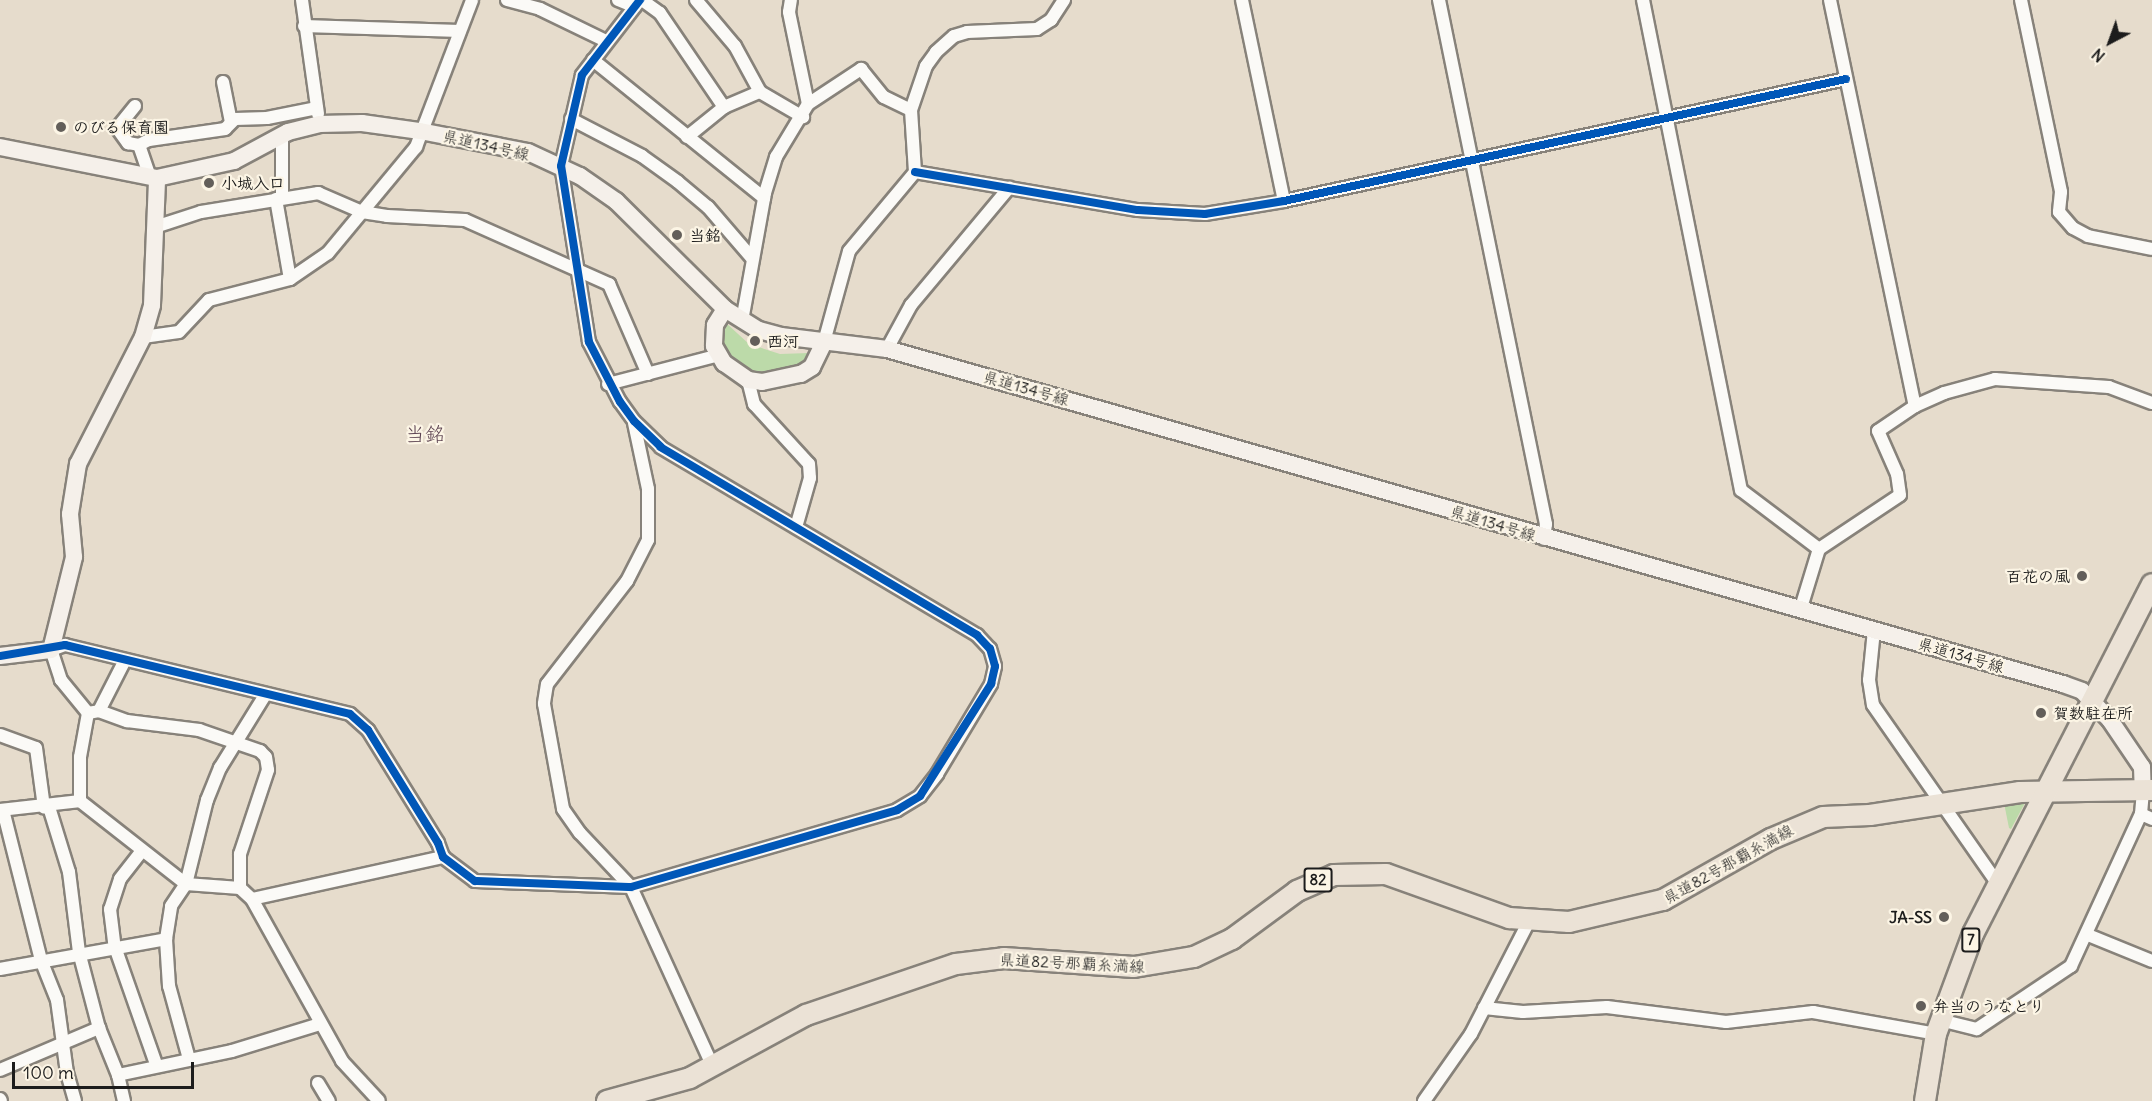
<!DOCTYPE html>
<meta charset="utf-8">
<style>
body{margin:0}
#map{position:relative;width:2152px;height:1101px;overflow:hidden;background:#e6dccc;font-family:Delius,"Klee One",sans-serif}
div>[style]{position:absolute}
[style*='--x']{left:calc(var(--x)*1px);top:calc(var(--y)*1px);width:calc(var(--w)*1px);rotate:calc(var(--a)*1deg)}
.green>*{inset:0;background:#bcdaa9}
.roads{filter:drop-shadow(2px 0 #87827a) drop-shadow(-2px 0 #87827a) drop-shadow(0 2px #87827a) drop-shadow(0 -2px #87827a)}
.street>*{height:12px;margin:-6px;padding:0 6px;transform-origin:6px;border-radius:6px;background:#fbfaf7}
.secondary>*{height:16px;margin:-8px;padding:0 8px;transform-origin:8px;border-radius:8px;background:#f5f0ea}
.primary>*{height:20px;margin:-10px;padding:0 10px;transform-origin:10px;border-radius:10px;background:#ebe2d6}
.cycleway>*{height:8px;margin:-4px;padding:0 4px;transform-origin:4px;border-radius:4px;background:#0057b8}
.dots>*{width:16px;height:16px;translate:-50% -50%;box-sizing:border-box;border:3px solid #fcf5e5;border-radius:50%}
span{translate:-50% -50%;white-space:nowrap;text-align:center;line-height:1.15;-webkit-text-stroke:4.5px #fcf5e5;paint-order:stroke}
.shield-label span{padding:2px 4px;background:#fcf5e5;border:2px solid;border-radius:4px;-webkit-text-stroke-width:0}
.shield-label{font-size:15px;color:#1c1c1c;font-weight:700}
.poi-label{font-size:16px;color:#1c1c1c;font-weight:700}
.left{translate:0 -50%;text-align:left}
.right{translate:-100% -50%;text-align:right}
.street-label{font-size:16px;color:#1c1c1c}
.quarter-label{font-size:20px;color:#5e4553}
.north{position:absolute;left:2080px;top:12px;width:60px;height:60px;-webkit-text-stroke:4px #fcf5e5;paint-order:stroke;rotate:221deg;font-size:16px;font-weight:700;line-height:24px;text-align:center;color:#1c1c1c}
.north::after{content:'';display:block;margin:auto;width:21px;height:27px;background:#1c1c1c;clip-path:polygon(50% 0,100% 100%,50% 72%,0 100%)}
.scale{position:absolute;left:12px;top:1062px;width:182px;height:27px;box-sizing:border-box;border:3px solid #1c1c1c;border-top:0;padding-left:8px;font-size:18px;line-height:21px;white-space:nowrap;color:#1c1c1c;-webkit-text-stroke:4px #fcf5e5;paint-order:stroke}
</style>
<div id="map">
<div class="green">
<i style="clip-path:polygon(726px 323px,749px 344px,780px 354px,809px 353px,810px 356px,805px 365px,775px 373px,746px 370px,730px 358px,723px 346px,720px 333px)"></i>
<i style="clip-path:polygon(2026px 801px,2011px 829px,2009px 828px,2004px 803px)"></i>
</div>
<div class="roads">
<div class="street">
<i style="--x:302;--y:0;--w:115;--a:82"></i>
<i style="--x:507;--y:0;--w:34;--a:15"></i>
<i style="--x:540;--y:9;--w:73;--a:25.9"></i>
<i style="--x:618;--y:0;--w:18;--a:22"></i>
<i style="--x:642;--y:0;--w:22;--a:36"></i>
<i style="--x:660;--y:13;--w:114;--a:55.8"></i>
<i style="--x:696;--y:0;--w:60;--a:49.7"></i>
<i style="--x:735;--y:46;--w:52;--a:61.5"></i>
<i style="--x:760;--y:92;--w:50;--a:30.2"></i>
<i style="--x:1242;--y:0;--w:205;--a:78.2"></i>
<i style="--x:1439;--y:0;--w:535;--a:78.46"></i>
<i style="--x:1546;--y:524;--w:15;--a:98"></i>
<i style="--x:1643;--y:0;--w:500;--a:78.7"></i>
<i style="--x:1741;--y:490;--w:98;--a:37.1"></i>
<i style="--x:1830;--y:0;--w:415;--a:78.2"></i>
<i style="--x:2021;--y:0;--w:196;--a:78.2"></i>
<i style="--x:2061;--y:192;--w:20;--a:96"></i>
<i style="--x:2059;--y:212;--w:21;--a:49"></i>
<i style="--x:2073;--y:228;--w:17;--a:28"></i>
<i style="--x:2088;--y:236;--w:65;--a:11.5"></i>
<i style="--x:304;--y:26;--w:156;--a:1.8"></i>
<i style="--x:593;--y:60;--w:220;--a:38.9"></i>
<i style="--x:223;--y:82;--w:41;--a:78.7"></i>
<i style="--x:808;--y:104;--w:64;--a:-33.4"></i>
<i style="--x:861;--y:69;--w:36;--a:51"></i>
<i style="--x:884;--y:97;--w:30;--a:26"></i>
<i style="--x:135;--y:106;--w:28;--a:129"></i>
<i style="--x:117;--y:128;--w:19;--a:54"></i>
<i style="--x:128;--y:143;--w:11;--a:10"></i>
<i style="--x:139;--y:145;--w:34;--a:71"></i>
<i style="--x:571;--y:119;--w:80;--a:27.5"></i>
<i style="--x:642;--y:156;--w:44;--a:35.8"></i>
<i style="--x:678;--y:182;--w:39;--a:40"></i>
<i style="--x:708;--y:207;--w:66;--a:49.3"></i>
<i style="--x:687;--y:137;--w:48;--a:-39"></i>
<i style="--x:724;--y:107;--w:39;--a:-23"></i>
<i style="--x:139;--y:145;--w:11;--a:-27"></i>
<i style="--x:149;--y:140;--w:77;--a:-8.2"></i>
<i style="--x:225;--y:129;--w:14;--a:-45"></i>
<i style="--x:235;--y:119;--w:32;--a:-2"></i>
<i style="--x:267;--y:118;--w:51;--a:-11.3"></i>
<i style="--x:915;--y:172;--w:226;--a:9.7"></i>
<i style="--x:1138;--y:210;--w:67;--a:3.4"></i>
<i style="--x:1205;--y:214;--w:80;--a:-9.3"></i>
<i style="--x:1284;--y:201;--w:575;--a:-12.25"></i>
<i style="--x:282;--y:197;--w:61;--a:-90"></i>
<i style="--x:276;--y:199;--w:81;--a:80.1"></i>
<i style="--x:155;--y:227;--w:48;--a:-18.1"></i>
<i style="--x:201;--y:212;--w:119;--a:-9.2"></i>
<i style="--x:318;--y:193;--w:48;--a:23.4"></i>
<i style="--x:362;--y:212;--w:25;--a:9"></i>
<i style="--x:387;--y:216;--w:78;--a:2.9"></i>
<i style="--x:465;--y:220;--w:158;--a:24"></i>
<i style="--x:609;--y:284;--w:98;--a:66.6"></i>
<i style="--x:742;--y:321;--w:130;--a:-79.8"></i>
<i style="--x:765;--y:193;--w:38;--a:-73"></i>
<i style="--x:776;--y:157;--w:62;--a:-58.9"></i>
<i style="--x:808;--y:104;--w:94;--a:-101.7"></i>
<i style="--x:789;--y:12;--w:12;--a:-81"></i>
<i style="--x:143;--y:337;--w:36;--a:-8"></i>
<i style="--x:179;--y:332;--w:44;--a:-46.8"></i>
<i style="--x:209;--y:300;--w:84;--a:-14.5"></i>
<i style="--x:290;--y:279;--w:46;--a:-34.4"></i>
<i style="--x:328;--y:253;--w:138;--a:-50.3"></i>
<i style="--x:416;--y:147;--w:157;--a:-69.1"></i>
<i style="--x:824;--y:342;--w:94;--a:-74.6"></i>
<i style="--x:849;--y:251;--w:103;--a:-50.1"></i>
<i style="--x:915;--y:172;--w:62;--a:-93.7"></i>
<i style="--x:911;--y:110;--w:46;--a:-71.2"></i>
<i style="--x:926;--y:66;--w:17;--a:-54"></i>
<i style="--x:936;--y:52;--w:24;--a:-42"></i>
<i style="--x:954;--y:36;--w:14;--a:-17"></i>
<i style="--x:967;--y:32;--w:70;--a:-2.5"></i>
<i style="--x:1037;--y:29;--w:17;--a:-33"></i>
<i style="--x:1051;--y:20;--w:24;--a:-57"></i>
<i style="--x:887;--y:349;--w:50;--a:-61.4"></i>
<i style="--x:911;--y:305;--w:153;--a:-50.1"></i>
<i style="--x:748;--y:380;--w:25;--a:76"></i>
<i style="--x:754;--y:404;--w:81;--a:47.5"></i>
<i style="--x:809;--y:464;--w:14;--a:86"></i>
<i style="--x:810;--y:478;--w:51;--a:105.9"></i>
<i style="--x:608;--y:384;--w:115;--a:-14.6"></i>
<i style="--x:634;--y:423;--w:67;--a:78"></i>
<i style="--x:648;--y:489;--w:51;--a:90"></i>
<i style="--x:648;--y:540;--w:46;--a:117.1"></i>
<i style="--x:627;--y:581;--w:130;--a:127.8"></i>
<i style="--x:547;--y:684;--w:20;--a:99"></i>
<i style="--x:544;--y:704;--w:107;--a:79.7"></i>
<i style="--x:563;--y:809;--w:29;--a:55"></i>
<i style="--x:580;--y:833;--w:74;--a:46.6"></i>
<i style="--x:631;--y:887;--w:198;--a:65.5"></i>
<i style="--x:1800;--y:611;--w:65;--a:-73"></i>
<i style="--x:1819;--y:549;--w:97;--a:-33.7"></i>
<i style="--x:1900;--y:495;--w:21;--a:-98"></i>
<i style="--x:1897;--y:474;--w:47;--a:-113.8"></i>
<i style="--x:1878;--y:431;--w:45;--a:-34"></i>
<i style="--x:1915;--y:406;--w:32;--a:-24"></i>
<i style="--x:1944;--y:393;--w:53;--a:-15.4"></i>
<i style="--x:1995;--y:379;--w:114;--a:4"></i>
<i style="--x:2109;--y:387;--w:46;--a:20.4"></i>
<i style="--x:1874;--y:630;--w:50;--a:95.7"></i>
<i style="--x:1869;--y:680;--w:25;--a:81"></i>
<i style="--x:1873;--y:705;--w:218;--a:55.1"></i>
<i style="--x:99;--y:711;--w:57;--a:-63"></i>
<i style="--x:88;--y:713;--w:11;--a:-10"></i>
<i style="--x:99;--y:711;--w:30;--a:20"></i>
<i style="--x:127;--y:721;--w:73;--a:7.1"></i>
<i style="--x:199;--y:730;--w:65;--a:19"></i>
<i style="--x:260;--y:751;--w:8;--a:45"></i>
<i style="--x:266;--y:757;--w:13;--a:81"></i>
<i style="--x:268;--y:770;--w:89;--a:108.4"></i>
<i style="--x:240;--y:854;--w:34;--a:90"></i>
<i style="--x:0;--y:735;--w:38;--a:20"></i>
<i style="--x:36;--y:748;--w:60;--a:82.3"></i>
<i style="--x:80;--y:801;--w:44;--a:-90"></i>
<i style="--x:80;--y:757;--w:45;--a:-79.7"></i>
<i style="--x:88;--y:713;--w:43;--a:-129.3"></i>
<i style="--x:61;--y:680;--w:32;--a:-108"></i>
<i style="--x:51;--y:650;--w:15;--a:-20"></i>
<i style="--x:65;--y:645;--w:293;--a:13.6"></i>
<i style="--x:350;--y:714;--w:24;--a:42"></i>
<i style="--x:368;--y:730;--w:133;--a:58.2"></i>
<i style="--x:438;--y:843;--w:15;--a:70"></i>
<i style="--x:443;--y:857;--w:40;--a:37"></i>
<i style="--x:475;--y:881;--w:156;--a:2.2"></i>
<i style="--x:631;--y:887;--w:277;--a:-16.1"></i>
<i style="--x:897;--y:810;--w:27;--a:-31"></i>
<i style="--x:920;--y:796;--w:28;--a:-52"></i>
<i style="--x:937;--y:774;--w:105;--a:-59"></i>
<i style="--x:991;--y:684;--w:18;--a:-77"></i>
<i style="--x:995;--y:666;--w:18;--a:-106"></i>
<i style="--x:990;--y:649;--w:19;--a:-133"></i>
<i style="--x:977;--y:635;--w:368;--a:-149.3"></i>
<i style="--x:661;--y:447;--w:37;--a:-136"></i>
<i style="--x:634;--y:421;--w:24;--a:-126"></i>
<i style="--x:620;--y:402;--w:68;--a:-117.3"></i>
<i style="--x:589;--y:342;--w:178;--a:-99"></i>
<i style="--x:561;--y:166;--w:93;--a:-77"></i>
<i style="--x:582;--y:75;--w:95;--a:-52.3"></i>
<i style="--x:49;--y:807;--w:68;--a:72.9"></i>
<i style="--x:69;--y:872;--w:81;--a:82.9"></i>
<i style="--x:79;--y:952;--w:79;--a:75.3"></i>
<i style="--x:99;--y:1028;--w:51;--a:68"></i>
<i style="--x:118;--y:1075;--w:116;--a:-11.9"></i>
<i style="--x:232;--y:1051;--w:92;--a:-17.1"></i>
<i style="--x:0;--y:810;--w:81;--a:-6.4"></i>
<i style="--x:80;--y:801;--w:135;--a:38.1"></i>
<i style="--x:186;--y:884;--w:54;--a:4.2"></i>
<i style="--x:240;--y:888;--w:16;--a:43"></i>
<i style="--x:252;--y:899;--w:185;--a:60.9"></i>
<i style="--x:342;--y:1061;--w:54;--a:47.2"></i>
<i style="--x:3;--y:810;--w:155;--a:75.8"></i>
<i style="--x:41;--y:960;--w:43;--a:68.2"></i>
<i style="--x:57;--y:1000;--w:74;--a:82.2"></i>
<i style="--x:67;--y:1073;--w:29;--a:74"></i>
<i style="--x:2141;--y:814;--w:12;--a:24"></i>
<i style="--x:141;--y:852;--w:34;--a:128"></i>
<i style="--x:120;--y:879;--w:32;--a:108"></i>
<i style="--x:110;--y:909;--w:38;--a:83"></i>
<i style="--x:115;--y:947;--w:124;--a:70.7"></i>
<i style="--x:252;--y:899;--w:196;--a:-12.4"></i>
<i style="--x:2088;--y:935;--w:69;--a:22.1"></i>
<i style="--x:0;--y:969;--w:169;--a:-10.2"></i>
<i style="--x:1484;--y:1008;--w:39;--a:6"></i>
<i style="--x:1523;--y:1012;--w:84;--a:-3.4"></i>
<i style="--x:1607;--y:1007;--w:120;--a:7.2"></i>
<i style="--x:1726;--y:1022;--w:88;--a:-6.6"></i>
<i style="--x:1813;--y:1012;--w:125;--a:10.1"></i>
<i style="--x:1940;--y:1020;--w:38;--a:14"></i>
<i style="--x:1977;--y:1029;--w:113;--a:-33.8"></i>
<i style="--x:2071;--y:966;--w:167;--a:-65.3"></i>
<i style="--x:2141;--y:814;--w:23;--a:-85"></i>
<i style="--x:189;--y:1059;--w:76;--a:-105.3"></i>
<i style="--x:169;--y:986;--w:47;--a:-93.7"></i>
<i style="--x:166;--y:939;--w:33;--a:-81"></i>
<i style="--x:171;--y:906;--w:27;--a:-56"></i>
<i style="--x:186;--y:884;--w:87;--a:-76"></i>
<i style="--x:207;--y:800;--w:35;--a:-68"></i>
<i style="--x:220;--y:768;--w:86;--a:-58.3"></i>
<i style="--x:0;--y:1070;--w:108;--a:-23"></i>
<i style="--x:118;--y:1075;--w:27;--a:77"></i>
<i style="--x:318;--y:1083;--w:21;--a:59"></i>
<i style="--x:0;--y:1099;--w:2;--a:63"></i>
<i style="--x:1424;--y:1101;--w:82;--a:-55"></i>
<i style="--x:1471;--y:1034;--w:127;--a:-62.8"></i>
</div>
<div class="secondary">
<i style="--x:0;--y:147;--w:160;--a:11.2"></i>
<i style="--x:157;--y:178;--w:79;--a:-12.4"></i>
<i style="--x:234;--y:161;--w:61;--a:-28.2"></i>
<i style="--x:288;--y:132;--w:32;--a:-14"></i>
<i style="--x:319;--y:124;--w:43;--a:-1.3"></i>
<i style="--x:362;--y:123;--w:59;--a:7.9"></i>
<i style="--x:420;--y:131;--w:110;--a:11"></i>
<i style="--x:528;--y:152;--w:57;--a:24.8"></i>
<i style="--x:580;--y:176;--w:44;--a:34.8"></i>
<i style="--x:616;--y:201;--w:153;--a:44.7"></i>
<i style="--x:725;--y:309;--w:40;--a:32"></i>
<i style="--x:759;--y:330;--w:23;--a:15"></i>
<i style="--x:781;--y:336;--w:107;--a:7"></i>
<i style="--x:887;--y:349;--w:1223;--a:15.9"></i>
<i style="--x:2063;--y:684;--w:20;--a:20"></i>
<i style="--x:2082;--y:691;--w:40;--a:46"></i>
<i style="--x:2110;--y:720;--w:57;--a:55.8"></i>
<i style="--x:2142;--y:767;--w:24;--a:88"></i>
<i style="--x:725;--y:309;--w:19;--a:122"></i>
<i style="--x:715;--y:325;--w:21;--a:93"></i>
<i style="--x:714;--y:346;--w:20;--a:60"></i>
<i style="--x:724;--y:363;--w:29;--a:35"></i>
<i style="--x:748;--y:380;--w:14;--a:8"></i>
<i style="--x:762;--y:382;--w:40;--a:-12"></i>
<i style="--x:801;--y:374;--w:13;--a:-32"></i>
<i style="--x:812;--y:367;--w:28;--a:-64"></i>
<i style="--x:0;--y:656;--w:51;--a:-6.7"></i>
<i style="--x:51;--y:650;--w:96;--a:-76.1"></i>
<i style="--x:74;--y:557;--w:43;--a:-95.3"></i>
<i style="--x:70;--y:514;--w:51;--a:-80.9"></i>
<i style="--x:78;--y:464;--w:143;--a:-62.9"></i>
<i style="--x:143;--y:337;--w:33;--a:-74"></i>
<i style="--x:152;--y:305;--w:127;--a:-87.7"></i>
</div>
<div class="primary">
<i style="--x:607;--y:1101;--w:86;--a:-15.5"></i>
<i style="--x:690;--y:1078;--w:132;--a:-28.5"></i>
<i style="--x:806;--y:1015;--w:158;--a:-18.8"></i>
<i style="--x:956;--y:964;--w:48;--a:-7.1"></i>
<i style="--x:1004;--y:958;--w:130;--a:4"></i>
<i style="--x:1134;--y:967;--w:61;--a:-9.5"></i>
<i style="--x:1194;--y:957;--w:42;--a:-25.3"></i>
<i style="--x:1232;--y:939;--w:81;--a:-36.4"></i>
<i style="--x:1297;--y:891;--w:40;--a:-23.4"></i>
<i style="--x:1334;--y:875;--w:52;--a:-1.1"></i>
<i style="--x:1386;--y:874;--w:131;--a:19.7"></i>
<i style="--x:1509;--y:918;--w:60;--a:3.8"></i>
<i style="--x:1569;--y:922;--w:97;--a:-13.2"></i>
<i style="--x:1663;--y:900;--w:124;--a:-29.5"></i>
<i style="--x:1771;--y:839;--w:56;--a:-22.9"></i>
<i style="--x:1823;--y:817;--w:47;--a:-2.4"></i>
<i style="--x:1870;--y:815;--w:152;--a:-8.7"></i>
<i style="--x:2020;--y:792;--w:132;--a:-0.9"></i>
<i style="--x:1925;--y:1101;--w:68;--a:-80.7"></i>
<i style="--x:1936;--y:1034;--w:107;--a:-69.7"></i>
<i style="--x:1973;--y:934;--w:393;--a:-62.9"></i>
</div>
</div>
<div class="cycleway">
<i style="--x:915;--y:172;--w:226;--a:9.7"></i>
<i style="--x:1138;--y:210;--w:67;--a:3.4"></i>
<i style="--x:1205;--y:214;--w:80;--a:-9.3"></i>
<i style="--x:1284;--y:201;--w:575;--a:-12.25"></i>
<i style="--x:0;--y:656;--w:66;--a:-9.6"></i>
<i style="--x:65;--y:645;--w:293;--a:13.6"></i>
<i style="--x:350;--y:714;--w:24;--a:42"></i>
<i style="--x:368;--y:730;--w:133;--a:58.2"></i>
<i style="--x:438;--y:843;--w:15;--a:70"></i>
<i style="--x:443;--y:857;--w:40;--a:37"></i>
<i style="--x:475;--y:881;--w:156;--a:2.2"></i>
<i style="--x:631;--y:887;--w:277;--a:-16.1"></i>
<i style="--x:897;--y:810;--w:27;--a:-31"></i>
<i style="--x:920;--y:796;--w:133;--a:-57.6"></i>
<i style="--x:991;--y:684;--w:18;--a:-77"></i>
<i style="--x:995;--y:666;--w:18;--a:-106"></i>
<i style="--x:990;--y:649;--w:19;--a:-133"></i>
<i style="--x:977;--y:635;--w:368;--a:-149.3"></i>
<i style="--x:661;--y:447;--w:37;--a:-136"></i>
<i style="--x:634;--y:421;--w:24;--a:-126"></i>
<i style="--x:620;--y:402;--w:68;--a:-117.3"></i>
<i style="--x:589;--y:342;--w:178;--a:-99"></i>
<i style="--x:561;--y:166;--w:93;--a:-77"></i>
<i style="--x:582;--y:75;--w:95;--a:-52.3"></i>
</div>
<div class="dots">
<i style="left:61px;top:127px;background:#635f5a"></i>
<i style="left:209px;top:183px;background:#635f5a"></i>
<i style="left:677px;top:235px;background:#635f5a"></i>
<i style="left:755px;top:341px;background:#635f5a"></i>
<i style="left:2082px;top:576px;background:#635f5a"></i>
<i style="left:2041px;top:713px;background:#635f5a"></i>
<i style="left:1944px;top:917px;background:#635f5a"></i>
<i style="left:1921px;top:1006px;background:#635f5a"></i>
</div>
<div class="shield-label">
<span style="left:1318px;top:880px">82</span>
<span style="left:1971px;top:940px">7</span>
</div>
<div class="poi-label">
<span class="left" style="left:73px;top:127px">のびる保育園</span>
<span class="left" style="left:221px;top:183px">小城入口</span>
<span class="left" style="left:689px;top:235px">当銘</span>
<span class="left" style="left:767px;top:341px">西河</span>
<span class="right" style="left:2070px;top:576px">百花の風</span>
<span class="left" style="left:2053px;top:713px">賀数駐在所</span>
<span class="right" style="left:1932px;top:917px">JA-SS</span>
<span class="left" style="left:1933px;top:1006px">弁当のうなとり</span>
</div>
<div class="street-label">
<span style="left:486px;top:145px;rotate:13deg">県道134号線</span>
<span style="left:1026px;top:388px;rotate:16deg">県道134号線</span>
<span style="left:1493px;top:523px;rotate:17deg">県道134号線</span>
<span style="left:1961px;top:655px;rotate:16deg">県道134号線</span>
<span style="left:1728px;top:864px;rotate:-29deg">県道82号那覇糸満線</span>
<span style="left:1072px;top:963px;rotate:3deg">県道82号那覇糸満線</span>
</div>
<div class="quarter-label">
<span style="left:425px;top:433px">当銘</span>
</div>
<div class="north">N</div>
<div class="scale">100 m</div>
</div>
